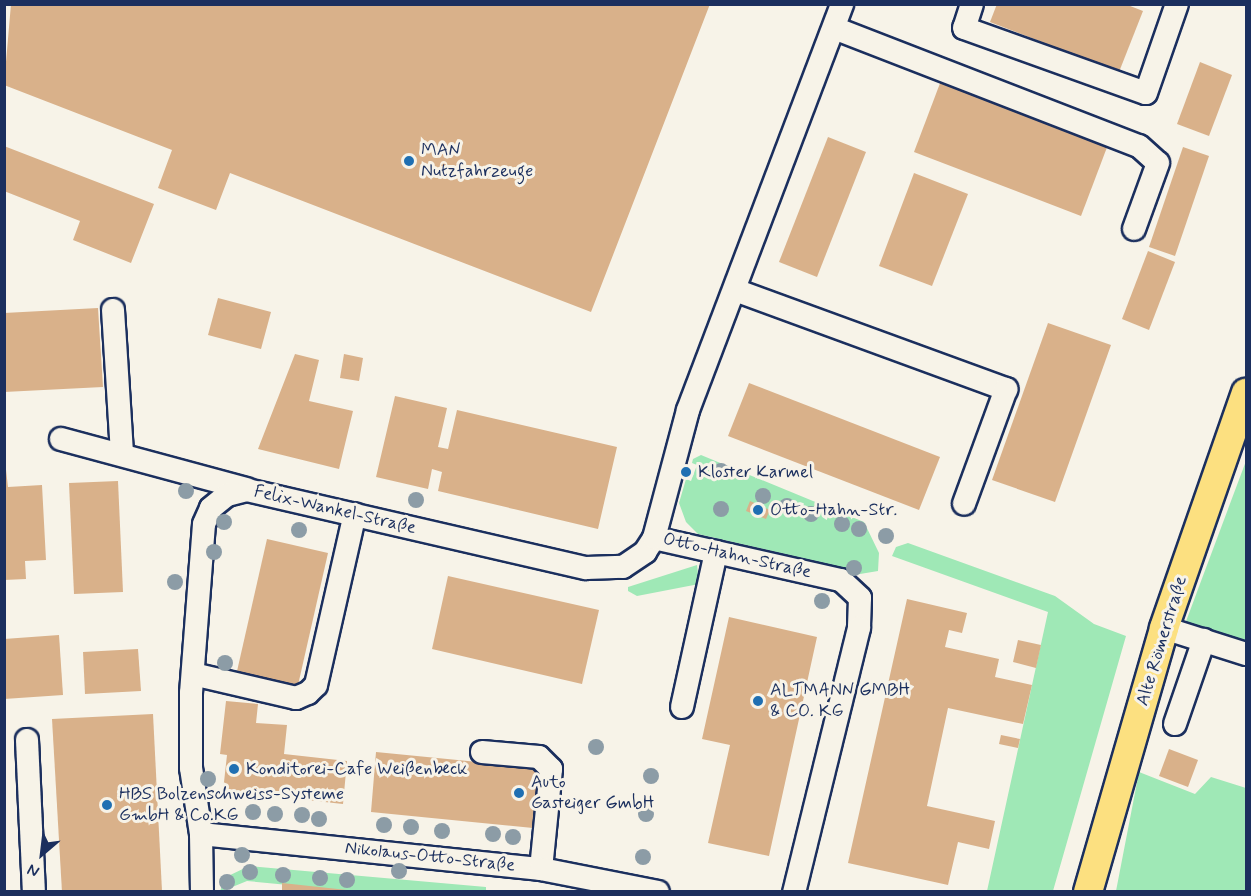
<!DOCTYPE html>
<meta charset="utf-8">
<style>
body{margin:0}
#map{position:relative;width:1251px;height:896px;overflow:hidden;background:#f7f3e8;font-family:Mynerve,sans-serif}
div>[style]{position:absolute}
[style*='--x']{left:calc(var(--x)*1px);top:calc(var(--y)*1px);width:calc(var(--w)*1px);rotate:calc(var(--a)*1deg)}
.green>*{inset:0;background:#9fe8b6}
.building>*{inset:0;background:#d9b18a}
.roads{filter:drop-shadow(2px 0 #1b2f5e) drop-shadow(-2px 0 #1b2f5e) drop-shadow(0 2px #1b2f5e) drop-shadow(0 -2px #1b2f5e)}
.minor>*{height:22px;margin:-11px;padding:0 11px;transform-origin:11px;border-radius:11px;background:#f7f3e8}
.major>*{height:28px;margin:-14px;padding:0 14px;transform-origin:14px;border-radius:14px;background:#fce080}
.trees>*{width:16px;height:16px;margin:-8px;border-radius:50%;background:#8c9ca6}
.dots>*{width:16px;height:16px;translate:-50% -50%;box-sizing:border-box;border:3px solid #f7f3e8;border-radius:50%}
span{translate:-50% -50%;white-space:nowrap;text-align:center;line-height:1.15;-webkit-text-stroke:6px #f7f3e8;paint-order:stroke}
.poi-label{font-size:18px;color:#1b2f5e}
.left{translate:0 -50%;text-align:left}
.street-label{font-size:18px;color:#1b2f5e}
.frame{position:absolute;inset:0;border:6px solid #1b2f5e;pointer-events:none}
.north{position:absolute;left:12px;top:824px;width:60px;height:60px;-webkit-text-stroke:4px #f7f3e8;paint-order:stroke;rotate:208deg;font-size:16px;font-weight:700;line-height:24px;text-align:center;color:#1b2f5e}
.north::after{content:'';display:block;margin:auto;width:21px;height:27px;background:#1b2f5e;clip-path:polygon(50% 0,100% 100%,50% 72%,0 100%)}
</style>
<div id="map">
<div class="green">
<i style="clip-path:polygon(701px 455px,864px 522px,879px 553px,878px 571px,854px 575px,849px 569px,698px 534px,686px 522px,679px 503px,686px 479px,691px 481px,697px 465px,692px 463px,693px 459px)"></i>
<i style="clip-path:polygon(1246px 461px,1246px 644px,1185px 624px)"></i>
<i style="clip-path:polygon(908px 543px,1055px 596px,1094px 624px,1126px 636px,1053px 891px,987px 891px,1048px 612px,892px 556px,896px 547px)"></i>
<i style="clip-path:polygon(697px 565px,699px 584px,637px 596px,628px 591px,628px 587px)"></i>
<i style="clip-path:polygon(1139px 772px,1195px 794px,1211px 777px,1246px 788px,1246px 891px,1116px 891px)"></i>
<i style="clip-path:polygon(249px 866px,486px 887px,486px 892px,362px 892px,247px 881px,220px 892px,224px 878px)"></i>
</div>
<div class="building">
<i style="clip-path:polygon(11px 4px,710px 4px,591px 312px,230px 173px,216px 210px,158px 188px,172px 150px,4px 85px)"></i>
<i style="clip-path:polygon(997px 4px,1125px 4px,1143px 11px,1119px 72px,990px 22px)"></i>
<i style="clip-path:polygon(1200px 62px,1232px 75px,1209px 136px,1177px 124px)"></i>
<i style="clip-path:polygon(942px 78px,1109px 142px,1081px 216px,914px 152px)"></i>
<i style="clip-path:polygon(828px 137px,866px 152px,817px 277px,779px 262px)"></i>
<i style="clip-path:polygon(4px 146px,154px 204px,131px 263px,73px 240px,80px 221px,4px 191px)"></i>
<i style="clip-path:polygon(1183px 147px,1209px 156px,1175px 256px,1149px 247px)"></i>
<i style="clip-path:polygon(914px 173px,968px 194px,932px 286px,879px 266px)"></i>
<i style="clip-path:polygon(1148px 251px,1175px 262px,1149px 330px,1122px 319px)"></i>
<i style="clip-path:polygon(218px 298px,271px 312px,261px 349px,208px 335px)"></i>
<i style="clip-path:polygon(98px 308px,103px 387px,4px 392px,4px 313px)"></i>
<i style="clip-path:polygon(1048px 323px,1111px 345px,1055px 502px,992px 480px)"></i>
<i style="clip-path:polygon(295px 354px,319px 360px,309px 401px,353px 411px,339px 469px,258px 449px)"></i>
<i style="clip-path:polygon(344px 354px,363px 358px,359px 381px,340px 378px)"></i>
<i style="clip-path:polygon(749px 383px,940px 457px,919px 510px,728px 436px)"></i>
<i style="clip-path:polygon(395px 396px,447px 408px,438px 447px,448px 449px,457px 410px,617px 447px,598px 529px,438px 491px,442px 472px,432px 469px,428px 489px,376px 477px)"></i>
<i style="clip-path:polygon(4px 452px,8px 487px,42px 485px,46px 560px,25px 561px,26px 579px,4px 580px)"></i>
<i style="clip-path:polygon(118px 481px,123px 592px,74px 594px,69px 483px)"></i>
<i style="clip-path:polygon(750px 501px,770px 510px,766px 519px,746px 511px)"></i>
<i style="clip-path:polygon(267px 539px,328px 553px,296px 694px,235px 680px)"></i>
<i style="clip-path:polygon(448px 576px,599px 610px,582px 684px,432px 649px)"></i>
<i style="clip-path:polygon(907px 599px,967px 613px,962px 633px,949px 630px,945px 647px,999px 659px,995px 677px,1032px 685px,1023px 724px,948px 708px,927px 806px,995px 821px,989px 849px,958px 842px,948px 885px,848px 863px)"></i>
<i style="clip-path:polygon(729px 617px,817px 637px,769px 856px,708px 843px,730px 745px,702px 739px)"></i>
<i style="clip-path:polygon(59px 635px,63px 695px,4px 699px,4px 639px)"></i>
<i style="clip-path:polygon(1018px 640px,1041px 645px,1036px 668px,1013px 662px)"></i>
<i style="clip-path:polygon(138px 649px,141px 691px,85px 694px,83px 652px)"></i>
<i style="clip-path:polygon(226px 701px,258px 704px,256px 723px,287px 725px,284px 754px,347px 761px,343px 804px,223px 791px,227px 755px,220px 754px)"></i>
<i style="clip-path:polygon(153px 714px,162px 891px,62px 892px,52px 719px)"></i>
<i style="clip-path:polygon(1001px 735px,1020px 739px,1018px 748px,999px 744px)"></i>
<i style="clip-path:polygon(1169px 749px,1198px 760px,1188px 787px,1159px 776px)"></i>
<i style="clip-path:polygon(376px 752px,539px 768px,533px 828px,371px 812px)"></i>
<i style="clip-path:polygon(282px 883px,347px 890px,347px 892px,282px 892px)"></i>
</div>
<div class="roads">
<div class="minor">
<i style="--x:972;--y:4;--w:25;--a:108"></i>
<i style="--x:964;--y:28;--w:193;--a:19.7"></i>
<i style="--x:1146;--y:93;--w:94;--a:-70.8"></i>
<i style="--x:834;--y:28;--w:327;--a:21.2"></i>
<i style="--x:1139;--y:146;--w:25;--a:42"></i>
<i style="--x:1158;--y:163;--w:70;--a:110"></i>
<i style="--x:735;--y:290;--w:289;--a:20.1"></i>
<i style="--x:1006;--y:389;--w:122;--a:110.1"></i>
<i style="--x:113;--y:310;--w:145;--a:86.4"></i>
<i style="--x:61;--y:439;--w:192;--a:15.1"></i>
<i style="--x:654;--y:538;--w:192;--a:12.7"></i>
<i style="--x:841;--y:580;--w:26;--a:43"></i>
<i style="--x:860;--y:598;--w:30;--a:92"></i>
<i style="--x:859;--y:628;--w:272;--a:103.8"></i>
<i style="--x:1164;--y:628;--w:86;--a:17.6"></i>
<i style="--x:193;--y:674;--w:106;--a:13.1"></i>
<i style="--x:296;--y:698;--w:13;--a:-23"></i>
<i style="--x:308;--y:693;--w:11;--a:-45"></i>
<i style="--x:316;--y:685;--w:175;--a:-77.2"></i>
<i style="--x:682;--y:707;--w:159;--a:-77.6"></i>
<i style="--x:1175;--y:724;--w:89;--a:-71"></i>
<i style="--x:27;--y:740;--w:152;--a:87.4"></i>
<i style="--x:482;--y:752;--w:57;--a:5"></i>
<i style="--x:539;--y:757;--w:17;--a:45"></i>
<i style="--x:551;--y:769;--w:100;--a:95.7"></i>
<i style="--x:201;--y:834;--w:342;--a:5.9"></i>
<i style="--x:541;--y:869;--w:119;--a:11.1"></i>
<i style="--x:202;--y:892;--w:58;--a:-91"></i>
<i style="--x:201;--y:834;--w:67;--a:-98.6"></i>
<i style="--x:191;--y:768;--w:75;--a:-90"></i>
<i style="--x:191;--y:693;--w:169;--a:-85.6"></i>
<i style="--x:204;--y:524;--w:17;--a:-66"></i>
<i style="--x:211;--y:508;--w:21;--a:-39"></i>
<i style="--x:227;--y:495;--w:21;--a:-14"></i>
<i style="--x:247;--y:490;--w:348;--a:13"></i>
<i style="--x:586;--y:568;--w:37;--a:-2"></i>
<i style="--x:623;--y:567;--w:27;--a:-34"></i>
<i style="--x:645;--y:552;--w:17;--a:-57"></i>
<i style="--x:654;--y:538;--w:132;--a:-75.1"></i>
<i style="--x:688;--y:410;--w:434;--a:-69.2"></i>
</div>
<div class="major">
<i style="--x:1088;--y:892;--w:275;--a:-73.9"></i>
<i style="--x:1164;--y:628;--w:249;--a:-70.8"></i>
</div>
</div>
<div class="trees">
<i style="left:721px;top:471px"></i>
<i style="left:186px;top:491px"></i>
<i style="left:763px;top:496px"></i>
<i style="left:416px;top:500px"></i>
<i style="left:787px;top:506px"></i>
<i style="left:721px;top:509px"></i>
<i style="left:811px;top:514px"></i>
<i style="left:224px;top:522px"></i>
<i style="left:842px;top:524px"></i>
<i style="left:859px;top:529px"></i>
<i style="left:299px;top:530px"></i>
<i style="left:886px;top:536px"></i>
<i style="left:214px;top:552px"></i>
<i style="left:854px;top:568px"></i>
<i style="left:175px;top:582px"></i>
<i style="left:822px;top:601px"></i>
<i style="left:225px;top:663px"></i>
<i style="left:596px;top:747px"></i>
<i style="left:651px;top:776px"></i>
<i style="left:208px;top:779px"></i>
<i style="left:253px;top:812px"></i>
<i style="left:275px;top:814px"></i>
<i style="left:646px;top:814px"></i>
<i style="left:302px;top:815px"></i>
<i style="left:319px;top:819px"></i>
<i style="left:384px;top:825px"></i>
<i style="left:411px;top:827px"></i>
<i style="left:442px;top:831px"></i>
<i style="left:493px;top:834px"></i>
<i style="left:513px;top:837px"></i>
<i style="left:242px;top:855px"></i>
<i style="left:643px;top:857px"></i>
<i style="left:399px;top:871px"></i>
<i style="left:250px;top:872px"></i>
<i style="left:283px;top:875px"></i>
<i style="left:320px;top:878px"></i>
<i style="left:347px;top:880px"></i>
<i style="left:227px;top:882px"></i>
</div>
<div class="dots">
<i style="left:409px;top:161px;background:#1f6fb2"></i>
<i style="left:686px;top:472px;background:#1f6fb2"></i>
<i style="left:758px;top:510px;background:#1f6fb2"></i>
<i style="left:758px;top:701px;background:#1f6fb2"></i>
<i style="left:234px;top:769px;background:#1f6fb2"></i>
<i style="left:519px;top:793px;background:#1f6fb2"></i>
<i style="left:107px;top:805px;background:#1f6fb2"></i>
</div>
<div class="poi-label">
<span class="left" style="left:421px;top:161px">MAN<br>Nutzfahrzeuge</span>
<span class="left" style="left:698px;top:472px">Kloster Karmel</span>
<span class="left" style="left:770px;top:510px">Otto-Hahn-Str.</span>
<span class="left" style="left:770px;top:701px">ALTMANN GMBH<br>&amp; CO. KG</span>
<span class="left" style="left:246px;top:769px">Konditorei-Cafe Weißenbeck</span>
<span class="left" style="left:531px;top:793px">Auto<br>Gasteiger GmbH</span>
<span class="left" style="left:119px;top:805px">HBS Bolzenschweiss-Systeme<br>GmbH &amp; Co.KG</span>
</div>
<div class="street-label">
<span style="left:335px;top:510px;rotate:13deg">Felix-Wankel-Straße</span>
<span style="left:737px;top:556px;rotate:13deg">Otto-Hahn-Straße</span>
<span style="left:1162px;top:641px;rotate:-73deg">Alte Römerstraße</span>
<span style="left:430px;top:857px;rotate:6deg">Nikolaus-Otto-Straße</span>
</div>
<div class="frame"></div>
<div class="north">N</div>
</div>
